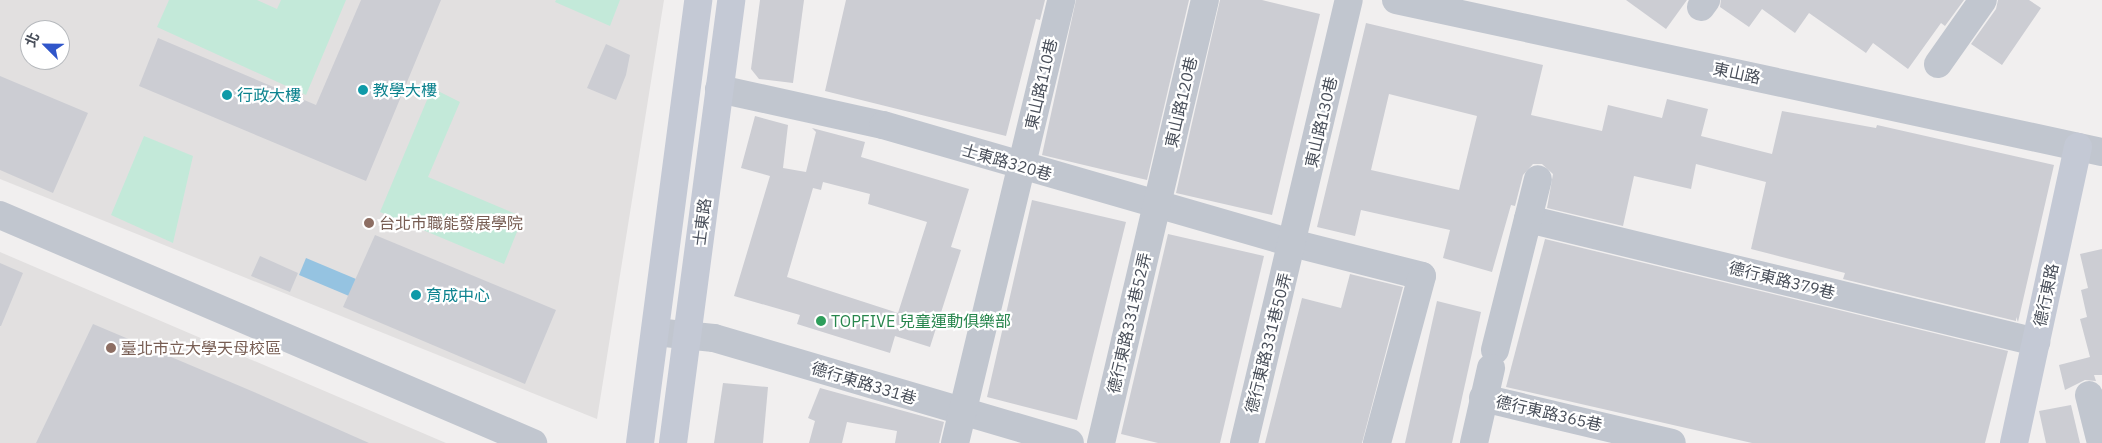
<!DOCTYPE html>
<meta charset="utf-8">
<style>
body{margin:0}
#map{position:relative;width:2102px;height:443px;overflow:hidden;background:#f1efef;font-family:"IBM Plex Sans","Noto Sans TC",sans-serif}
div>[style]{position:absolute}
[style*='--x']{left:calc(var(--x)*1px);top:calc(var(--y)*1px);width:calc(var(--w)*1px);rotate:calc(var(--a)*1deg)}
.education>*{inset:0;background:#e2e0e0}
.green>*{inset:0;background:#c3e9d9}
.water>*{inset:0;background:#95c3e1}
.building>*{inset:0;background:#cccdd3}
.street>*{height:28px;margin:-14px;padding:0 14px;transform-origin:14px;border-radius:14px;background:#c1c6cf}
.secondary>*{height:28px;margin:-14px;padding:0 14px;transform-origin:14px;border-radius:14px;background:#c4c9d5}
.dots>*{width:14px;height:14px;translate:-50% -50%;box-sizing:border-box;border:2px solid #fff;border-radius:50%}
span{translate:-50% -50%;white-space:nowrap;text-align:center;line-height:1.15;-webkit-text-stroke:4.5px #fff;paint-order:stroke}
.street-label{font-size:16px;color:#494f5a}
.culture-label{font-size:16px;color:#0d838f}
.left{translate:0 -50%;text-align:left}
.education-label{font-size:16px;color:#785e54}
.leisure-label{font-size:16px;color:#27864d}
.north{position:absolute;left:20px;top:20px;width:50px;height:50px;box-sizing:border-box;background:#fff;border:1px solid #b6b9bd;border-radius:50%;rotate:293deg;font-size:14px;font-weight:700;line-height:20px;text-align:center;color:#494f5a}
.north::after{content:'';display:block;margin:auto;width:18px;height:22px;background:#3056ca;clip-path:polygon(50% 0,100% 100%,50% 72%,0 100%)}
</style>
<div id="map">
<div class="education">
<i style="clip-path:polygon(evenodd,0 0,664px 0,597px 419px,0 179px,0 0,30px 30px,60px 30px,60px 60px,30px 60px,30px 30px)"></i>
<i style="clip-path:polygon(0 252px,446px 443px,0 443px)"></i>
</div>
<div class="green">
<i style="clip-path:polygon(169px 0,257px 0,277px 9px,281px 0,346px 0,306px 95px,157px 27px)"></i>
<i style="clip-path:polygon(556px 0,620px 0,610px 26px,555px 2px)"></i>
<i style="clip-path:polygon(432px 88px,460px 102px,428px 177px,523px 217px,504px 264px,380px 212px)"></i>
<i style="clip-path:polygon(144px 136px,193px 156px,173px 243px,111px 215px)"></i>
</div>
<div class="water">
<i style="clip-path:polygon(306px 258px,356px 279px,349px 296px,299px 275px)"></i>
</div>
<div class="building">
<i style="clip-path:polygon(361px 0,441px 0,366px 181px,139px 86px,158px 38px,316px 105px)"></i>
<i style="clip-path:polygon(760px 0,804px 0,793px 83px,759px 79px,751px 69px)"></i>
<i style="clip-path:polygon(846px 0,1045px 0,1040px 20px,1036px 19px,1006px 136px,825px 91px)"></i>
<i style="clip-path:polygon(1076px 0,1189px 0,1147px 180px,1042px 155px)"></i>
<i style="clip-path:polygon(1220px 0,1262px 0,1320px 14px,1272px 215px,1176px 193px)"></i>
<i style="clip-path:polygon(1626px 0,1687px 0,1666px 29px)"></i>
<i style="clip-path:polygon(1721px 0,1964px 0,1945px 26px,1941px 23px,1908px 69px,1873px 43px,1866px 53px,1809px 13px,1795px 33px,1762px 9px,1749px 27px,1720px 7px)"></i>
<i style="clip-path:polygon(1998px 0,2029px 0,2041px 8px,2002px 65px,1971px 44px,1996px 9px)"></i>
<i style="clip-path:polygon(evenodd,1366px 23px,1543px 65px,1531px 115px,1602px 131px,1608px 105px,1662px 118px,1667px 99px,1708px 109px,1701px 136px,1772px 154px,1782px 111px,1876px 128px,1877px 125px,2054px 165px,2018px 322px,2016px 317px,2016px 321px,1843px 279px,1845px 273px,1751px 249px,1766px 182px,1696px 164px,1691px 189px,1634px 176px,1623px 226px,1547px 208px,1553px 174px,1542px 164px,1533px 164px,1523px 175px,1515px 206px,1511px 205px,1492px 272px,1443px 258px,1450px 230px,1361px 210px,1355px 236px,1317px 227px,1366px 23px,1389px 94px,1477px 116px,1459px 190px,1371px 170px,1389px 94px)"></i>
<i style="clip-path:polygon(606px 44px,630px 55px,626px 75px,616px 100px,587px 88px)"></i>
<i style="clip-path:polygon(0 76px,88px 113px,53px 193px,0 170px)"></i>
<i style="clip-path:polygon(evenodd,755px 116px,788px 125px,783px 168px,806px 172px,816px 132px,812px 128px,865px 142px,861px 157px,969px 189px,951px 247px,961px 250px,930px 347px,895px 336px,890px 353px,797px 324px,800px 315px,734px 296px,770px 176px,741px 168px,755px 116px,823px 182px,870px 194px,868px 204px,927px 222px,898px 313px,787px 277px,813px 188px,821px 190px,823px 182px)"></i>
<i style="clip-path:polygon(1032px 200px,1126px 222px,1077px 420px,987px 397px)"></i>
<i style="clip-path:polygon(1168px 234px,1264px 256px,1220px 443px,1158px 443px,1121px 434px)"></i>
<i style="clip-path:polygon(375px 235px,556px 310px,525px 384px,343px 307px)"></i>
<i style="clip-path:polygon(1545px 239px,2008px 351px,1985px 443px,1752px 443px,1506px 387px)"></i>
<i style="clip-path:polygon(2102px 249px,2102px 375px,2094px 375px,2096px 381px,2085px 380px,2065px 390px,2059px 365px,2090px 357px,2080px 319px,2087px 317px,2081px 290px,2088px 288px,2080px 254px)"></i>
<i style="clip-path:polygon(260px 256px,298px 273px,290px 292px,251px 276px)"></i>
<i style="clip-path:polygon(0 263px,23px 273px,1px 326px,0 326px)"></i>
<i style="clip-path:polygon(1350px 274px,1403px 287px,1362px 443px,1265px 443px,1302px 298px,1341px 308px)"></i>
<i style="clip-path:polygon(1437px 301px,1481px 312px,1452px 443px,1405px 443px)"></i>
<i style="clip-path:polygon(93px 324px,254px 392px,369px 443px,36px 443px)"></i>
<i style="clip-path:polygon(723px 383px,768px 387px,763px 443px,714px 443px)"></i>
<i style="clip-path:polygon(820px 388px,944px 422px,939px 443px,895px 443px,897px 431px,847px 422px,842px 443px,809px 443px,815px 421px,808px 418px)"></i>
<i style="clip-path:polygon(2071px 405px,2080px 443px,2046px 443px,2039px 411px)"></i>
</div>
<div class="street">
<i style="--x:1396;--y:0;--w:722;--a:12.15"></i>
<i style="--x:1701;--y:7;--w:9;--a:-54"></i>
<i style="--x:1938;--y:64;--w:78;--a:-54.9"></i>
<i style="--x:719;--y:89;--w:168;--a:12.4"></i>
<i style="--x:883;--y:125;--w:426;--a:16.1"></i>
<i style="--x:1292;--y:243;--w:134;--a:14.2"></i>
<i style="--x:1422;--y:276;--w:173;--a:105.1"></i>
<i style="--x:0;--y:215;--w:580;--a:23.16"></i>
<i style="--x:1528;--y:219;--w:523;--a:13.61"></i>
<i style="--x:655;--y:332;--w:59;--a:5.8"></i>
<i style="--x:714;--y:338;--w:371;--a:16.4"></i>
<i style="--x:1495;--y:350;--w:176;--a:-75.9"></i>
<i style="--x:2089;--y:395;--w:49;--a:76"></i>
<i style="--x:1483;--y:398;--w:194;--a:13.4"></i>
<i style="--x:955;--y:443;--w:456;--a:-76.5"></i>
<i style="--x:1101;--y:443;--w:455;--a:-76.8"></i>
<i style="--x:1244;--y:443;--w:455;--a:-76.7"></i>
<i style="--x:1474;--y:443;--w:77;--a:-77.2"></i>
</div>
<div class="secondary">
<i style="--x:640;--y:443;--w:447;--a:-82.5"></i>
<i style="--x:673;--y:443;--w:447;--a:-82.5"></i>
<i style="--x:2014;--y:443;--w:303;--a:-77.8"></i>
</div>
<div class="dots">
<i style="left:363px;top:90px;background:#0f9aa8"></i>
<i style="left:227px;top:95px;background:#0f9aa8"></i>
<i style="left:369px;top:223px;background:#8d6e63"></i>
<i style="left:416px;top:295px;background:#0f9aa8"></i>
<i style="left:821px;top:321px;background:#2e9e5b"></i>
<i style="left:111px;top:348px;background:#8d6e63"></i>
</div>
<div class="street-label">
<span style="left:1737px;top:73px;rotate:12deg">東山路</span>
<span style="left:1041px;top:84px;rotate:-77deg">東山路110巷</span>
<span style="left:1181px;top:102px;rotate:-77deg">東山路120巷</span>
<span style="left:1321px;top:122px;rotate:-77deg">東山路130巷</span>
<span style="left:1007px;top:162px;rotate:16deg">士東路320巷</span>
<span style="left:702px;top:222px;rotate:-83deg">士東路</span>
<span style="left:1782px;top:280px;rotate:14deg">德行東路379巷</span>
<span style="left:2046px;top:295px;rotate:-78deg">德行東路</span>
<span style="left:1129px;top:323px;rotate:-77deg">德行東路331巷52弄</span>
<span style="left:1268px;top:343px;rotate:-76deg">德行東路331巷50弄</span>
<span style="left:864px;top:383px;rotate:17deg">德行東路331巷</span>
<span style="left:1549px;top:413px;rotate:13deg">德行東路365巷</span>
</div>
<div class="culture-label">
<span class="left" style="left:373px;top:90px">教學大樓</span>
<span class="left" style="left:237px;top:95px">行政大樓</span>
<span class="left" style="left:426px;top:295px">育成中心</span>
</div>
<div class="education-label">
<span class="left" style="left:379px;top:223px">台北市職能發展學院</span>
<span class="left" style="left:121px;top:348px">臺北市立大學天母校區</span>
</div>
<div class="leisure-label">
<span class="left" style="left:831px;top:321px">TOPFIVE 兒童運動俱樂部</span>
</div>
<div class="north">北</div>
</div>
